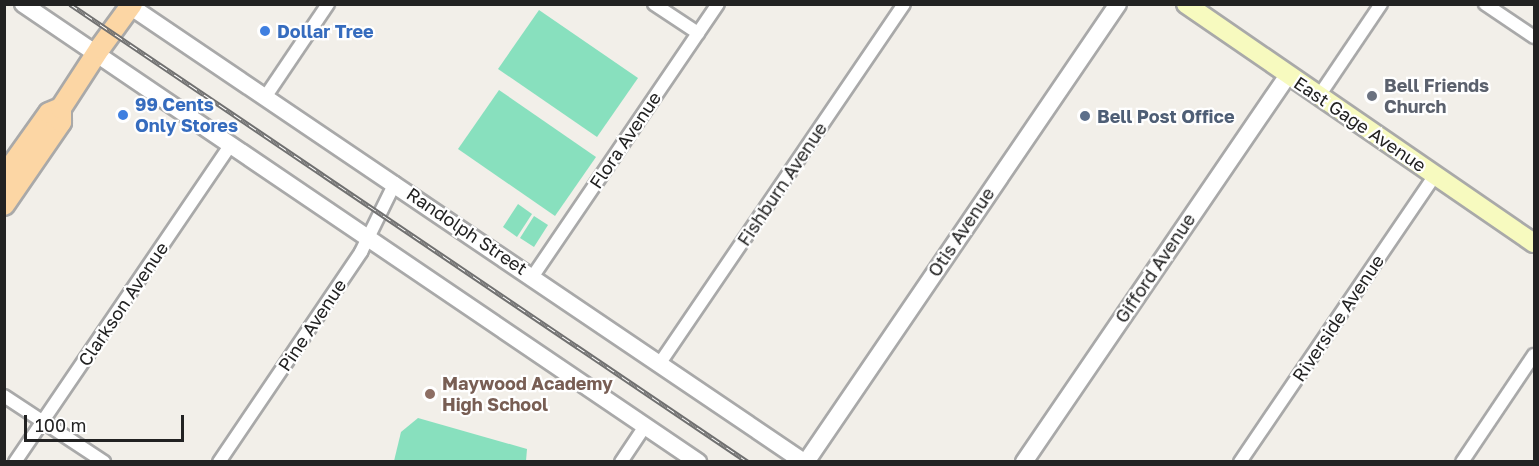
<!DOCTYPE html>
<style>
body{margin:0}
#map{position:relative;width:1539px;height:466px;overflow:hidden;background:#f2efe9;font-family:"Golos Text",sans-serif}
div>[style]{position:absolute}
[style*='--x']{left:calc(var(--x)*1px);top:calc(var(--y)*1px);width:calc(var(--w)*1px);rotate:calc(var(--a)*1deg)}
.pitch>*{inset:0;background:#88e0be}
.roads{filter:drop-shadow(2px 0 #a9a9a9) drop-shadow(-2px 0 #a9a9a9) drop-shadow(0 2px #a9a9a9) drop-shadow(0 -2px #a9a9a9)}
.minor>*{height:12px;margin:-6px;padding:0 6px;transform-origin:6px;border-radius:6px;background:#fff}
.tertiary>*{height:16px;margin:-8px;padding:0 8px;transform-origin:8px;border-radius:8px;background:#fff}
.secondary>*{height:18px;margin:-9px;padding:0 9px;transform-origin:9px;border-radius:9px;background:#f7fabf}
.primary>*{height:20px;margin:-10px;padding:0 10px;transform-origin:10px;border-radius:10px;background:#fcd6a4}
.rail>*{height:5px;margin-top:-2.5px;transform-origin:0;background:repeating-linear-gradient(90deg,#fff 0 9px,#707070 0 18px);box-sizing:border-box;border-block:2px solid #707070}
.dots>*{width:16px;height:16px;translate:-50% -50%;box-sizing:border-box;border:3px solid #fff;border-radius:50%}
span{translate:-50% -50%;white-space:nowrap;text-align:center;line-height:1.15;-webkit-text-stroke:4.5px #fff;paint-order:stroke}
.shop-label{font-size:18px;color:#366cbe;font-weight:700}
.left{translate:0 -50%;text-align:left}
.worship-label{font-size:18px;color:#5b616d;font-weight:700}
.service-label{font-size:18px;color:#4e5e75;font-weight:700}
.street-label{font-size:18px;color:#222}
.education-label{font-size:18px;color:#785e54;font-weight:700}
.frame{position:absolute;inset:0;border:6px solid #222;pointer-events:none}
.scale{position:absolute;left:24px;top:415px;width:160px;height:27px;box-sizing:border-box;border:3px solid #222;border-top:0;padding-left:8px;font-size:18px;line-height:21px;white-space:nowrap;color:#222;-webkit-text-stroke:4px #fff;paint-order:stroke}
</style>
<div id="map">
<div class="pitch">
<i style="clip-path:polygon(539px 10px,638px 78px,597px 137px,498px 69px)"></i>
<i style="clip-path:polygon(499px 90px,596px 157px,555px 216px,458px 149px)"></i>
<i style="clip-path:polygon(518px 204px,532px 214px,517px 237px,503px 227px)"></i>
<i style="clip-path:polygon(534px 216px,548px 225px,534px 247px,520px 238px)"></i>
<i style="clip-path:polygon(418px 418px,527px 449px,526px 461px,394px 461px,401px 432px)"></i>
</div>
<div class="roads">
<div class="minor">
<i style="--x:654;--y:4;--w:53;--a:33.4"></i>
<i style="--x:1485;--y:4;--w:59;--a:34"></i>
<i style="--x:266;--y:96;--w:111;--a:-56"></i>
<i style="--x:1319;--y:96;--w:111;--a:-56"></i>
<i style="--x:533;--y:276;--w:329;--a:-55.8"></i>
<i style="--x:660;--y:363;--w:434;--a:-55.8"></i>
<i style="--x:4;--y:396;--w:120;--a:33.4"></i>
<i style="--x:15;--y:462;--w:382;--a:-55.8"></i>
<i style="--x:219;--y:462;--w:254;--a:-55.9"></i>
<i style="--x:361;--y:252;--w:77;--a:-63.8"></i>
<i style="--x:621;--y:462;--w:43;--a:-56.3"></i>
<i style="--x:1240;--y:462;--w:347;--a:-55.8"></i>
<i style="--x:1462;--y:462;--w:129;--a:-56.1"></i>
</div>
<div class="tertiary">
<i style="--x:23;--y:4;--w:816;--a:34.16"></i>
<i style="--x:127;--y:4;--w:817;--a:34.08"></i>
<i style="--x:806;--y:462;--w:554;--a:-55.74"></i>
<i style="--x:1024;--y:462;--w:468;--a:-55.7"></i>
</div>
<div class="secondary">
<i style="--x:1186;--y:4;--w:422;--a:34.5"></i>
</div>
<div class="primary">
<i style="--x:4;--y:176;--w:77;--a:-54.5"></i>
<i style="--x:49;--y:113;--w:13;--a:-23"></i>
<i style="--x:4;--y:205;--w:101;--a:-55.5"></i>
<i style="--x:61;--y:122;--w:14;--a:-90"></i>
<i style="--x:61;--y:108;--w:72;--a:-57"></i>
<i style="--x:100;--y:48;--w:54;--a:-54"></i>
</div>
</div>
<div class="rail">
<i style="--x:70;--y:4;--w:818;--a:34.04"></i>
</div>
<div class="dots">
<i style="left:265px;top:31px;background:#3f7fe0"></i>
<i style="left:1372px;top:96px;background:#6b7280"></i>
<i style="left:123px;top:115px;background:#3f7fe0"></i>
<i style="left:1085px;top:116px;background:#5c6f8a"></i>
<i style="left:430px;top:394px;background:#8d6e63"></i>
</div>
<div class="shop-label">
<span class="left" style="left:277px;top:31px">Dollar Tree</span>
<span class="left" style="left:135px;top:115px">99 Cents<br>Only Stores</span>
</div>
<div class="worship-label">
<span class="left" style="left:1384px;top:96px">Bell Friends<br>Church</span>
</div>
<div class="service-label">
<span class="left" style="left:1097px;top:116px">Bell Post Office</span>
</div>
<div class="street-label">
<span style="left:1360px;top:124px;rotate:34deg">East Gage Avenue</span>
<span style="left:625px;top:140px;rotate:-56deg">Flora Avenue</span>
<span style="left:782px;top:184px;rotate:-56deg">Fishburn Avenue</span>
<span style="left:467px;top:231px;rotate:34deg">Randolph Street</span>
<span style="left:961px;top:232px;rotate:-56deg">Otis Avenue</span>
<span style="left:1155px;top:268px;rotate:-56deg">Gifford Avenue</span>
<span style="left:123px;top:304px;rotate:-56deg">Clarkson Avenue</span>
<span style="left:1338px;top:318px;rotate:-56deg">Riverside Avenue</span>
<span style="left:312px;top:325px;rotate:-56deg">Pine Avenue</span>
</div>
<div class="education-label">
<span class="left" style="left:442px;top:394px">Maywood Academy<br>High School</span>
</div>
<div class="frame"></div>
<div class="scale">100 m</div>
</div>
